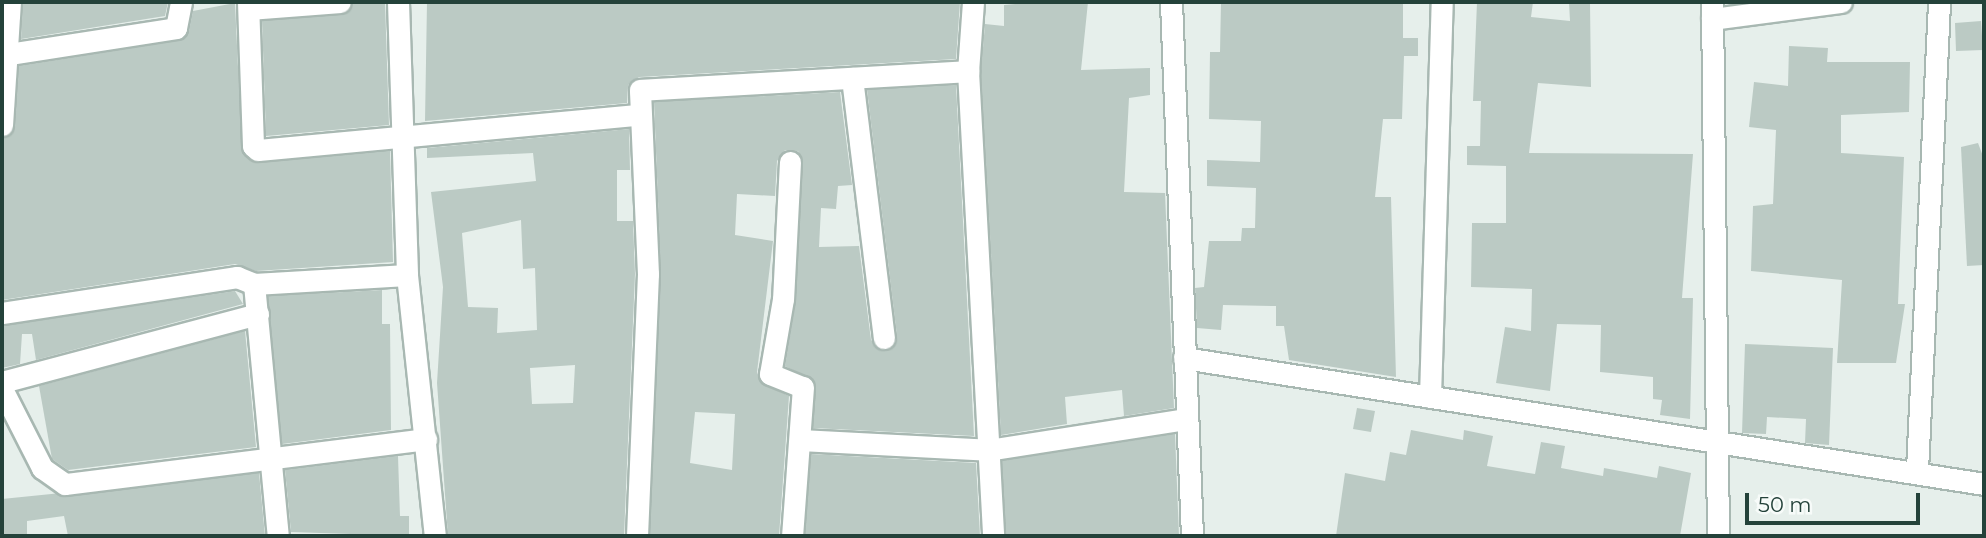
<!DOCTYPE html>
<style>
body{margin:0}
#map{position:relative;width:1986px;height:538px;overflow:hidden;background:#e6efeb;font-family:Montserrat,sans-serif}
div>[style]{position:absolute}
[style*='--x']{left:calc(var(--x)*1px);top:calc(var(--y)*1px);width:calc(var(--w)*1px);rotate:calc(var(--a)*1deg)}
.building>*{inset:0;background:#bbcac4}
.roads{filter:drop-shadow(2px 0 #a8b8b2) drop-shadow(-2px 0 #a8b8b2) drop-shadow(0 2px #a8b8b2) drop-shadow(0 -2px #a8b8b2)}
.minor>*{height:21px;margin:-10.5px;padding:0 10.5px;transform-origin:10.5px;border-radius:10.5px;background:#fff}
span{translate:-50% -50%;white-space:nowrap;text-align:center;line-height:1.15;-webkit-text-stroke:7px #f7fbf9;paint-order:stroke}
.frame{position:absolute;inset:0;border:4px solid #24423a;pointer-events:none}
.scale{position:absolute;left:1745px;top:493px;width:175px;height:32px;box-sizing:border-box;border:4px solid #24423a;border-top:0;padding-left:9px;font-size:21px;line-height:24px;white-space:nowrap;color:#24423a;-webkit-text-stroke:5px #f7fbf9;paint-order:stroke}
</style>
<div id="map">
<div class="building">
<i style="clip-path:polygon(23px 2px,168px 2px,165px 16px,21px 39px)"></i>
<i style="clip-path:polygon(353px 2px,385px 2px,389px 125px,266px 136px,262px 21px,342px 15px)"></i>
<i style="clip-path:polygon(427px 2px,960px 2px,956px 59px,639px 77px,628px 85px,627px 103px,425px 121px)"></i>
<i style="clip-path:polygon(1035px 2px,1088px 2px,1081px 70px,1150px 68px,1150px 95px,1129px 98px,1124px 192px,1165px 193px,1174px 408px,1124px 416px,1122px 390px,1065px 397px,1067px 424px,1001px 435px,981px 71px,985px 24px,1004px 26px,1004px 5px)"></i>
<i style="clip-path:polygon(1221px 2px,1403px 2px,1403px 38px,1418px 38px,1418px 56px,1404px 56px,1402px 119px,1383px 119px,1375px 197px,1391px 197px,1396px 377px,1289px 360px,1284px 326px,1276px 326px,1276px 306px,1223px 305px,1221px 330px,1197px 328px,1195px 288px,1204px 287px,1209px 241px,1241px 241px,1242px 228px,1255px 228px,1256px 188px,1207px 186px,1207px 160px,1260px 162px,1261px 121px,1209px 119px,1210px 52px,1220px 52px)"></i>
<i style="clip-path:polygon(1477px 2px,1533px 2px,1531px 17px,1570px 21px,1569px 2px,1590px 2px,1591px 87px,1538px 83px,1529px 153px,1693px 154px,1682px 298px,1693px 298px,1690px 419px,1660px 415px,1662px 400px,1653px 399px,1653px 377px,1600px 372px,1601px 325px,1557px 324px,1550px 391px,1496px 383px,1505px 327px,1531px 331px,1532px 289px,1471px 287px,1472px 223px,1506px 223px,1506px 166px,1467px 165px,1467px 146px,1480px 146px,1481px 101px,1473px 101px)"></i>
<i style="clip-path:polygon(235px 3px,242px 152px,259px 163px,390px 151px,393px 262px,256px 271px,235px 264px,2px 300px,2px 138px,15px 127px,19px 66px,178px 41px,189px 31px,193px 11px)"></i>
<i style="clip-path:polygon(1981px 21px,1983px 50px,1956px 51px,1955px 23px)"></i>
<i style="clip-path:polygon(1789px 46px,1828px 48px,1827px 62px,1910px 62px,1909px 112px,1841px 115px,1841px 153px,1904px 157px,1898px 304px,1905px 304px,1896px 363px,1837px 363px,1842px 280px,1751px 271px,1753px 206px,1773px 204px,1776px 130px,1749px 127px,1754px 82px,1788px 86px)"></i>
<i style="clip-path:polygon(evenodd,956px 85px,974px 436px,813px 428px,814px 381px,785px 366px,796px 300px,803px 163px,798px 151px,785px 150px,777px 161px,775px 196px,737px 194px,735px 235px,773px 241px,757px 372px,761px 383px,789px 396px,779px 536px,650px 536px,661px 275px,654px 102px,840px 92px,852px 185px,838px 186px,836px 209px,821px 208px,819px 247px,859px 246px,871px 340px,885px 351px,897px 336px,867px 90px,956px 85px,695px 412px,735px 414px,732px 470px,690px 463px,695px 412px)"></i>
<i style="clip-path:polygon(evenodd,629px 129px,630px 170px,617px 170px,617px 221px,633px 221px,635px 274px,624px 536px,448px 536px,437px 383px,443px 287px,431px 192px,536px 181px,533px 153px,427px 158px,427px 148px,629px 129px,521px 220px,523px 269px,535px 268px,537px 330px,497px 333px,498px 308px,468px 307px,462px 233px,521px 220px,629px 129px,575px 365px,573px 403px,532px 404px,530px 368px,575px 365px)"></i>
<i style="clip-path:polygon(1978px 143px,1984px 159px,1984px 265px,1967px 266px,1961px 147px)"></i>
<i style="clip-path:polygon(382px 290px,382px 324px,390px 324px,391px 430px,282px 444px,268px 296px)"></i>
<i style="clip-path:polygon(235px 291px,243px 304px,36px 360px,32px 334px,22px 334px,20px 364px,2px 368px,2px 326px)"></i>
<i style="clip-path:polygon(245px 331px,256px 447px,68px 470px,52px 459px,39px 386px)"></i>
<i style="clip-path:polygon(1745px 344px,1833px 348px,1829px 445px,1805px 443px,1806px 419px,1767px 417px,1766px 434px,1742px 433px)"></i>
<i style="clip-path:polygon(1357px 408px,1375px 411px,1371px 432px,1353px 429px)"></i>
<i style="clip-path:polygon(1411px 430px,1463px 440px,1464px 430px,1493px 436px,1487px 466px,1535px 474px,1541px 442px,1565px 446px,1561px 468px,1603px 476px,1604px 468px,1657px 478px,1659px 466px,1691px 473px,1680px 536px,1336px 536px,1345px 473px,1385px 481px,1390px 452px,1406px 455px)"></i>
<i style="clip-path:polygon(1175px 434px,1179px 536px,1006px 536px,1002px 461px)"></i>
<i style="clip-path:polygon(811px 454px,976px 463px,980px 536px,805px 536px)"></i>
<i style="clip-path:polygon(398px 456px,400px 516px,409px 516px,409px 536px,291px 532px,285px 470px)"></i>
<i style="clip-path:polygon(259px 473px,265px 536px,68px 536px,64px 516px,27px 521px,27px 536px,2px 536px,2px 499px)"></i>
</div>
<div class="roads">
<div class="minor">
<i style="--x:248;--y:2;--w:144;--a:88"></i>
<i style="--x:253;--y:146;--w:6;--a:39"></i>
<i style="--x:258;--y:150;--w:381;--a:-5.3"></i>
<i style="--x:398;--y:2;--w:273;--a:88.1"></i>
<i style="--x:407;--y:275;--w:262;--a:83.9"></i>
<i style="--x:973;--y:2;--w:69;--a:94.1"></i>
<i style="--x:968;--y:71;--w:466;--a:86.9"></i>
<i style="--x:1171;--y:2;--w:534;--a:87.75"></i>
<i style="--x:1712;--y:2;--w:534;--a:89.36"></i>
<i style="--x:249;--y:9;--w:91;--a:-4.4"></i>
<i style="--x:1712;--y:19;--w:130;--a:-7.5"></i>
<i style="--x:9;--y:54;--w:169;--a:-8.8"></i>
<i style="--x:176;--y:28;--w:26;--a:-79"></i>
<i style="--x:852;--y:78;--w:262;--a:83"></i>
<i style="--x:2;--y:125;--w:123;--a:-86.3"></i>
<i style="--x:790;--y:162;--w:137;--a:92.9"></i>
<i style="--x:783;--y:299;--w:76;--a:99.8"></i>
<i style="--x:770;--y:374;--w:35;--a:22"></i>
<i style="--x:803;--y:387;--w:149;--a:94.2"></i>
<i style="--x:254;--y:284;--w:253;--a:84.6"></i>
<i style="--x:2;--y:313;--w:238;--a:-8.7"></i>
<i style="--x:237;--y:277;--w:18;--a:22"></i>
<i style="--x:254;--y:284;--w:153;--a:-3.4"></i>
<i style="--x:1184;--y:358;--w:810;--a:8.95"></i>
<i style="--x:2;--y:382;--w:265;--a:-14.9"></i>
<i style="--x:2;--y:389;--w:89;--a:63.1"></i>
<i style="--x:42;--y:468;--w:28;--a:35"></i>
<i style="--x:65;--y:484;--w:364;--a:-7.1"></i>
<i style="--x:1430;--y:397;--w:395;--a:-88.3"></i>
<i style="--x:800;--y:440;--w:188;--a:3"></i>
<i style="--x:988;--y:450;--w:201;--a:-8.9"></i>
<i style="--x:1917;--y:470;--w:469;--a:-87.3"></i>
<i style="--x:637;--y:536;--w:262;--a:-87.6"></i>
<i style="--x:648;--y:274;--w:184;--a:-92.5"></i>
<i style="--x:640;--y:90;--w:329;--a:-3.3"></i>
</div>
</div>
<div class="frame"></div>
<div class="scale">50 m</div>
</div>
